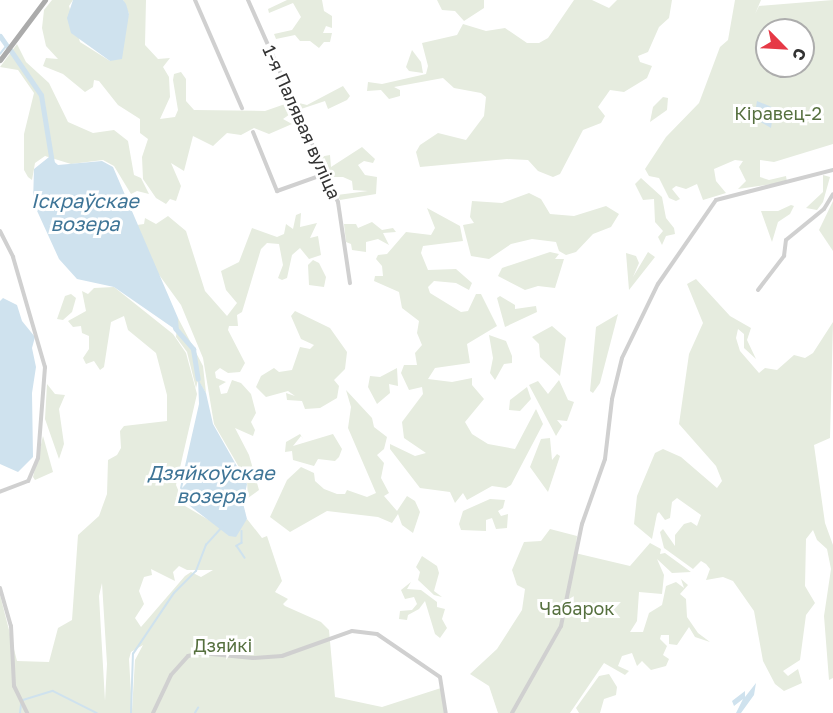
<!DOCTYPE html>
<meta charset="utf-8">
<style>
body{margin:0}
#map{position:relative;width:833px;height:713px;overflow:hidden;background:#fff;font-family:"Golos Text",sans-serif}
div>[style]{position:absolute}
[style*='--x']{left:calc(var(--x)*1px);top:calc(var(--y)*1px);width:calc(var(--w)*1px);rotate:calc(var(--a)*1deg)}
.green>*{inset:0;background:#e6ecdf}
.water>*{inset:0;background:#cfe2ee}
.stream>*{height:1.5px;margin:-0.75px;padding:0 0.75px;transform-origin:0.75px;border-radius:0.75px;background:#cfe2ee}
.river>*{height:5px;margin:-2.5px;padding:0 2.5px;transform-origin:2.5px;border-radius:2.5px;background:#cfe2ee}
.minor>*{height:4px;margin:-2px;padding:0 2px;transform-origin:2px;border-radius:2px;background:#d0d0d0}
.major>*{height:5px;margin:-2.5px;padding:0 2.5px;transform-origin:2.5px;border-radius:2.5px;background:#ababab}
span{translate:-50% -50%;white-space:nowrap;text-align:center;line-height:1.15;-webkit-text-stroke:6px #fff;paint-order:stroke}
.park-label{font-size:18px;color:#56703f}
.street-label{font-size:18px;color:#333}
.water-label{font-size:20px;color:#3f7597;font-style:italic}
.north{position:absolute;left:755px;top:18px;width:60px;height:60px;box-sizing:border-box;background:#fff;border:2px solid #adadad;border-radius:50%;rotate:114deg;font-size:16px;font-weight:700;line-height:24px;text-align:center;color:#333}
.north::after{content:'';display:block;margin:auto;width:21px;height:27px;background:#e63946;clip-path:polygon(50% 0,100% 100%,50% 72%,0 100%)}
</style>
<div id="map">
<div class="green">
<i style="clip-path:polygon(52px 0,73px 0,69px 6px,80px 42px,110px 61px,129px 14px,123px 0,146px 0,145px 45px,158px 59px,170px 58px,163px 67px,169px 77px,170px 97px,160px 119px,175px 117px,178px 110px,173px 80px,174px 74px,181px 72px,186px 79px,186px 101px,194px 110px,265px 111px,288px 103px,293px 112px,283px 119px,292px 124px,269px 134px,254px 128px,241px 135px,227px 133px,213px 146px,193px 136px,184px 171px,171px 163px,181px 186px,176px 201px,170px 199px,166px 204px,156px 198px,143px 179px,142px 157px,148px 139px,140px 133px,140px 119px,118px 105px,99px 81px,94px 80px,93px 87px,85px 92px,63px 74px,43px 66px,46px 58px,58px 59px,46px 46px,42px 28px,44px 10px)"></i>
<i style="clip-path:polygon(287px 0,322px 0,324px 11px,332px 16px,332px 28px,326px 26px,323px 33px,332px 33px,330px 42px,324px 42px,319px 48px,310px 41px,300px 41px,295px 35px,276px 39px,274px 34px,292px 30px,301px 17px,293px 3px,269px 13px,268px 9px)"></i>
<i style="clip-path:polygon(437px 0,484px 0,484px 8px,464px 21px,455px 11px,442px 10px)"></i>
<i style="clip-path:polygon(574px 0,592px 0,609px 8px,617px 0,672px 0,669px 18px,659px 27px,648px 52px,638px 56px,640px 62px,652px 66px,647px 78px,624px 92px,610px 90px,598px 107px,605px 116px,601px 123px,583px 130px,560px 174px,553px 177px,538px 171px,528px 160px,507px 159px,420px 167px,416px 152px,420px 145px,438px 133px,466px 140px,484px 116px,486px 97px,481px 93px,454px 88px,443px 78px,394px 87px,400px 90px,400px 96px,389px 99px,381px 90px,367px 91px,368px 82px,382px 84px,426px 74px,428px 66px,422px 43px,457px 35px,463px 24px,486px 31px,505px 28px,527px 43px,539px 43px,548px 38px)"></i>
<i style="clip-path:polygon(evenodd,735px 0,761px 0,755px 14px,759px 6px,833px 0,833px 144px,774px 162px,760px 160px,760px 177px,769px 180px,786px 176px,787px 182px,738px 189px,746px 181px,739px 167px,743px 161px,735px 160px,714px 169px,716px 181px,726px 193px,703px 200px,697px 184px,686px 189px,676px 186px,672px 189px,680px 199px,676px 201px,669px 198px,659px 178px,649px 176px,645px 169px,666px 137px,699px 103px,720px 47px,728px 40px,735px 0,767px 30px,803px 30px,803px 66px,767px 66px,767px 30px)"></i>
<i style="clip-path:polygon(17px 44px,26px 62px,49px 83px,68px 122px,93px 133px,114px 130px,128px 141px,134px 175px,141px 178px,149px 194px,137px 191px,131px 194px,114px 166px,103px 160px,71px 164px,45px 156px,35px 163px,32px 180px,28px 177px,24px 170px,24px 134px,34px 93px,18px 70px,0 67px)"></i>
<i style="clip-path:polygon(412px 50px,421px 62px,423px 73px,409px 71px,406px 67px)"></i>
<i style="clip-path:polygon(343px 86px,350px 96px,347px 100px,328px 109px,325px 101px,301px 109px,295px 106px,295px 102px,307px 105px)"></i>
<i style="clip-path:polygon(663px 97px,668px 98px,667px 110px,650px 122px,653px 107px)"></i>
<i style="clip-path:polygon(362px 147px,375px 159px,373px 163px,364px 161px,358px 165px,365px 175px,377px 177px,376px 194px,340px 200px,337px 195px,368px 191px,353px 190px,352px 181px,343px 177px,329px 177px,319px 157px,330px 155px,331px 167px)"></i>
<i style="clip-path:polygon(823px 175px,830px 177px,823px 202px,817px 210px,806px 208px,823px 192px)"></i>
<i style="clip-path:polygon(641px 178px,662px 197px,666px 218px,674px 228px,675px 234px,666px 236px,662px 245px,658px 237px,663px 231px,655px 222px,654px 199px,643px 200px,635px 184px)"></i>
<i style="clip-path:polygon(529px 193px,541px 199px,550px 214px,574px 216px,606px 206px,619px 214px,611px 227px,593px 234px,576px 252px,566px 255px,559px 251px,556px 242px,532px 239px,511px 244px,489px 259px,471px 256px,463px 225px,474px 223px,470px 217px,472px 201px,502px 203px)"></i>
<i style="clip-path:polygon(833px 201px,833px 251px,819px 230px)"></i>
<i style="clip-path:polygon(791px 205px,794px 206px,790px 214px,778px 222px,772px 242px,761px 211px,778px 211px)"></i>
<i style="clip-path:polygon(427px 208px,460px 226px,463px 241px,423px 246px,421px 253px,428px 270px,456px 269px,472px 283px,469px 290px,456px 283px,434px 281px,428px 287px,430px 293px,461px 312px,468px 311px,476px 294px,481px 294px,497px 326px,467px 344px,470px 363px,435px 368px,428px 379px,452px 382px,472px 378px,472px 385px,484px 399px,465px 422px,472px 434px,488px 444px,515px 449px,536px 409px,543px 424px,511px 485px,506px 488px,492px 486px,467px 500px,463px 493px,455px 503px,450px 492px,420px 488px,390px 449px,390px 444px,415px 456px,426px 453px,404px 438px,402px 422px,423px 394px,422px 387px,409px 390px,401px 373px,404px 365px,417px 365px,415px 353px,422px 345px,417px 333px,419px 321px,402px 308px,399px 292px,374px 281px,375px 276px,383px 276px,382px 266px,376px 259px,378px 255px,387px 254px,406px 232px,431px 235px,435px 228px)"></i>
<i style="clip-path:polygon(301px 213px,300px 227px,317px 223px,310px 238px,318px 236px,321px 255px,309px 259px,300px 248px,292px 255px,287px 278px,282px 280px,278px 278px,283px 265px,279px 244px,267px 243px,261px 249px,242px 312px,237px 315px,238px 326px,229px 326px,228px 330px,245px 363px,240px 372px,228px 373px,220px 368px,215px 372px,216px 378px,226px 382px,219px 386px,221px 394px,227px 393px,232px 380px,241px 383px,251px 394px,256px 413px,251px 422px,255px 430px,253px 436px,235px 428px,249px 455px,259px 490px,248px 498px,247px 481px,214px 424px,203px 358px,181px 305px,157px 272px,137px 225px,144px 224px,145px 218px,156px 224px,168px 216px,186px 231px,205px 291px,227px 316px,237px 303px,226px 290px,221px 271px,239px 262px,252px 228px,277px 237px,284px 234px,286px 224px,293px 229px,296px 215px)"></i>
<i style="clip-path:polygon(372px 222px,382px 230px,393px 228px,396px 232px,383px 233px,389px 245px,378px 239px,366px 242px,366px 252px,352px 250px,351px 244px,346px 242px,344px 224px,356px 224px,358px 228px)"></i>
<i style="clip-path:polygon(550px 252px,559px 254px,555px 259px,564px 259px,555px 288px,538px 286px,525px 290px,498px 276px,502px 268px)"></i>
<i style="clip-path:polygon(648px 252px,655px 257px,629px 290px,626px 253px,636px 256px,639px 263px,633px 277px)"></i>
<i style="clip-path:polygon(313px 260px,319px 263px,326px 277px,324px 287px,309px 285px,308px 265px)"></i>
<i style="clip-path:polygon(696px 279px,730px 316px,751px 328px,747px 340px,756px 359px,744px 348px,744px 334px,738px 329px,736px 338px,740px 351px,759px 373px,765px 368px,777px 370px,794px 355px,805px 358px,813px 353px,833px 322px,830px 438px,814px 445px,825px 523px,833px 545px,833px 678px,829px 680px,824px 616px,831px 569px,827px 549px,817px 540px,813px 530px,806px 539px,805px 586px,815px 603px,806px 615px,800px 660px,783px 671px,788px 676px,798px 669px,802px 683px,784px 691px,775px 684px,763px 661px,754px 611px,733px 581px,723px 577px,706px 580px,710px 569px,706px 564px,701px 561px,693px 569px,664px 548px,660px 532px,663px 529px,675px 546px,675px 535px,684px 524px,691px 522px,697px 526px,701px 515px,677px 498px,672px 502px,670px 518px,665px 520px,659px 512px,657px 514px,652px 539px,634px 524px,637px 496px,655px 453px,663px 449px,681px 457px,717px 488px,722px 481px,716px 466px,679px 424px,689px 354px,703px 323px,687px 284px)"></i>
<i style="clip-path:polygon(evenodd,114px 287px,173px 334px,186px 353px,197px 394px,176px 485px,185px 506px,224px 529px,241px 526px,247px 519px,262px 538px,267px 536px,282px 581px,275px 592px,288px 599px,283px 604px,285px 606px,321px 622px,329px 630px,335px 697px,382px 707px,441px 688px,445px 713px,0 713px,0 595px,17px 661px,49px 662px,58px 628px,72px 620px,78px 535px,99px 516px,107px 494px,108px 460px,117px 455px,121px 448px,120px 431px,124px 426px,167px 421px,167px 395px,156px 353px,128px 330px,124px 316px,111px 322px,104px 367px,100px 370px,94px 361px,86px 364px,83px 358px,89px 349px,89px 336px,82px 333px,81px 326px,73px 327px,68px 321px,86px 311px,82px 291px,88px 294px,94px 288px,114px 287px,179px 566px,187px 570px,213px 570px,201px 577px,191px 572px,185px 576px,141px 627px,135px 618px,144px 604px,139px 591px,144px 577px,152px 575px,151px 569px,175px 581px,173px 572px,179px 566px,114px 287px,102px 583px,107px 664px,105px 701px,99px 596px,102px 583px,114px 287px,143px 645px,135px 660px,132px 711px,129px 659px,131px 652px,143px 645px)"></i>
<i style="clip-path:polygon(71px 294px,76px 298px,72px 312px,63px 320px,57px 319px,65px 296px)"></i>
<i style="clip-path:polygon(500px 296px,515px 305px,515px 309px,536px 306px,537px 312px,505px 327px,497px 298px)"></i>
<i style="clip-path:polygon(295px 311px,330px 328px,347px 352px,345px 369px,334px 380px,339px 386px,337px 398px,320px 408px,305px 409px,302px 401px,287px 400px,286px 393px,295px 396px,288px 391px,266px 397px,256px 387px,261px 376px,274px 368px,279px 372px,292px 370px,300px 347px,310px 349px,314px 345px,301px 339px,291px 316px)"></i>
<i style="clip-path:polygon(618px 314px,600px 383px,593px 393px,590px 391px,596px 327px)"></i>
<i style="clip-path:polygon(178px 318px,203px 366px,206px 393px,198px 380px,196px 388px,187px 352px,176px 337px)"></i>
<i style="clip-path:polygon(552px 326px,566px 338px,560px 376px,540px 357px,539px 344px,532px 337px)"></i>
<i style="clip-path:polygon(489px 335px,506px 341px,512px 356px,512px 363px,504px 364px,495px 380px,490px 373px,493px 358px)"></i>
<i style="clip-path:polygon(397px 368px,398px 386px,389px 384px,390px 393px,377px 404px,368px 387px,370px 376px,380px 377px)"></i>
<i style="clip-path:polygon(559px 380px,568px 400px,574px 402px,567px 421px,557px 420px,562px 426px,556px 436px,529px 385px,538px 381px,548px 394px)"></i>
<i style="clip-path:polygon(47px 384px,55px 394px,65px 395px,59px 409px,64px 444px,59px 459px,45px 419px)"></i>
<i style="clip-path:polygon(527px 387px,531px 399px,520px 411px,509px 410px,510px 400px)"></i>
<i style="clip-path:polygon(346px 390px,372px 418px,374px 427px,387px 437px,384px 449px,377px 455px,384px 463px,381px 478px,389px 493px,384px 496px,397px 511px,407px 496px,415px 501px,420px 512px,413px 533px,402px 525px,398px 514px,392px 523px,378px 517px,327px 511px,290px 532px,270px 517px,287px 480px,301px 467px,314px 473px,315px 481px,324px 489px,337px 494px,345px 494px,347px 490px,367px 497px,376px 493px,348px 428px,351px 407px)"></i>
<i style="clip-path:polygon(300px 434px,304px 440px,301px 436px,293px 446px,333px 434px,342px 449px,339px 457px,335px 461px,318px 459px,314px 466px,293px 460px,292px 451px,285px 452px,286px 442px)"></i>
<i style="clip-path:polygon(43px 436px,53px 472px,35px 480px,33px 477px)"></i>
<i style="clip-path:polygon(550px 438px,552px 460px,557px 454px,560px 456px,548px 492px,530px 467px,541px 439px)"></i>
<i style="clip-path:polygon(490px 499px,505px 500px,503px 508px,498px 511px,501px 516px,508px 514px,507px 528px,496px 529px,492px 518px,486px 520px,486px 531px,461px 530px,459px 524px,463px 511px)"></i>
<i style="clip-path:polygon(550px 529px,577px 536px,575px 553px,630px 566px,650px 543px,661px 549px,660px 554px,665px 553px,691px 572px,672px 573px,657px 559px,664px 575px,662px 594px,639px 592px,637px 621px,630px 632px,643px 632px,649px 613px,662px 605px,666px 586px,676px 582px,684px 588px,681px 579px,688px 585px,680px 594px,686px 599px,687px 617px,698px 633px,710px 642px,695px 637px,689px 627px,677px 645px,669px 644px,669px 635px,661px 635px,660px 639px,667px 646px,663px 655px,669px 659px,666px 666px,651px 670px,642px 661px,637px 666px,632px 653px,622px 656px,618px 666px,629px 671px,625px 675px,604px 663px,570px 713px,498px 713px,489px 686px,470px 674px,497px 649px,522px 610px,525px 589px,517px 585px,512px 570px,524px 542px,541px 541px)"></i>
<i style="clip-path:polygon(422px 556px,437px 566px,439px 573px,434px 591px,442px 597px,434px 595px,418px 580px,420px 572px,416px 567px)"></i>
<i style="clip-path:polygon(411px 582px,407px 589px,421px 590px,437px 602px,437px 607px,445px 609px,442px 619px,447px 628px,440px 638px,435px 634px,425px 601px,419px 609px,408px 615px,407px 620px,399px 619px,400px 611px,412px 610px,417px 604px,414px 597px,405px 599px,401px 590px)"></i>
<i style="clip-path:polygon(609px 674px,617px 687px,616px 695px,604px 699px,600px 713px,579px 713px,576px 708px,599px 676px)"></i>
</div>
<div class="water">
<i style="clip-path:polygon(73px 0,123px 0,126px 4px,129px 14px,122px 59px,110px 61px,71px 33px,67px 18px)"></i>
<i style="clip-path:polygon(757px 101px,774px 108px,771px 128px,754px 118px)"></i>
<i style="clip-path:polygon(49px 157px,58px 165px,102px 161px,113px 167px,178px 318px,179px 332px,114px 287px,77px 279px,59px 259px,33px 202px,34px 169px)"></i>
<i style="clip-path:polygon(3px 298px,17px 305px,22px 321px,35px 337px,32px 348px,36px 367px,32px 393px,33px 457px,18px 472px,0 464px,0 301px)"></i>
<i style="clip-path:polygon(198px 379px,206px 393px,213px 424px,247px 484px,243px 503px,247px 519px,236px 537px,229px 536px,190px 506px,180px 488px,199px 404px)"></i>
<i style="clip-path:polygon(756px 683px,754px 695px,741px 713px,736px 713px,743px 699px,734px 706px,732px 701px,745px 691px,745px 697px)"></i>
</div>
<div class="stream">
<i style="--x:0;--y:54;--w:11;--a:-52"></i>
<i style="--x:242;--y:531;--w:12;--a:90"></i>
<i style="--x:242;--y:543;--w:6;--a:149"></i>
<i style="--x:237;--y:546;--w:14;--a:56"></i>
<i style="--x:23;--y:700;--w:31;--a:-17"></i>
<i style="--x:53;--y:691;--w:49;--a:26.6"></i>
<i style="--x:20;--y:713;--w:8;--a:-83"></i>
<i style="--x:131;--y:713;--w:59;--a:-88.1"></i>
<i style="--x:133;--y:654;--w:73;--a:-56.1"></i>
<i style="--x:174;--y:593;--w:31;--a:-45"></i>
<i style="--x:196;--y:571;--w:28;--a:-69"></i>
<i style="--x:206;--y:545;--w:24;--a:-48"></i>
<i style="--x:195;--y:713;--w:6;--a:-59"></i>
</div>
<div class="river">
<i style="--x:0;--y:36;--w:12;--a:55"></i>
<i style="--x:11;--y:51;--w:53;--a:55.7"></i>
<i style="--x:41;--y:95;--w:69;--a:80.8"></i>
<i style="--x:175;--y:328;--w:28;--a:49"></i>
<i style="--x:193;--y:349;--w:30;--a:81"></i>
</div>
<div class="minor">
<i style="--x:195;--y:0;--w:118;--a:66.5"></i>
<i style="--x:248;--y:0;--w:221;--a:66"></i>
<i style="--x:338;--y:202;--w:82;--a:81.6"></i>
<i style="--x:253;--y:132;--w:64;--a:67.9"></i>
<i style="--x:277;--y:191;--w:51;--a:-19.5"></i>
<i style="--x:0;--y:231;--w:29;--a:63"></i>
<i style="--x:13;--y:257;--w:115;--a:73.8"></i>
<i style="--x:45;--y:367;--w:91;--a:94.4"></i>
<i style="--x:38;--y:458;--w:25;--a:113"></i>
<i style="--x:28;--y:481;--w:30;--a:159"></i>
<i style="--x:758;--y:290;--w:43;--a:-52.6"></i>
<i style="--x:784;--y:256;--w:16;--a:-83"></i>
<i style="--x:786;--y:240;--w:49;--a:-39.2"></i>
<i style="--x:824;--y:209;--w:17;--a:-59"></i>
<i style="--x:0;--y:588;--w:40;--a:74"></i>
<i style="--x:11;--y:626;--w:60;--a:87.1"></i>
<i style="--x:14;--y:686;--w:30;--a:64"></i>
<i style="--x:153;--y:713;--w:42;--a:-64.7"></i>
<i style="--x:171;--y:675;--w:25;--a:-48"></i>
<i style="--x:188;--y:656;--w:13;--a:-13"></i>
<i style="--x:201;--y:653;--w:52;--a:5.5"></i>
<i style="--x:253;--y:658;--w:29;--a:-4"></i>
<i style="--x:282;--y:656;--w:74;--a:-19.7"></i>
<i style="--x:352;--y:631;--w:25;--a:7"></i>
<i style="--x:377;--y:634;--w:76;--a:34.3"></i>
<i style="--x:440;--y:677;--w:36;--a:81"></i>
<i style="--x:512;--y:713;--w:100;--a:-60.6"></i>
<i style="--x:561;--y:626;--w:104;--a:-78.4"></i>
<i style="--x:582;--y:524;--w:69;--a:-70.5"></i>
<i style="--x:605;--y:459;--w:60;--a:-83.3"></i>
<i style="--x:612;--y:399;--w:42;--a:-76.3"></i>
<i style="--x:622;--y:358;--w:82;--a:-64.1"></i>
<i style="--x:658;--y:284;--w:102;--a:-55.4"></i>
<i style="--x:716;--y:200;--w:121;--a:-14.4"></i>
</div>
<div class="major">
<i style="--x:0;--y:60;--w:75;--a:-53.1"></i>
</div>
<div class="park-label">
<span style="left:778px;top:113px">Кіравец-2</span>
<span style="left:577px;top:608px">Чабарок</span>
<span style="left:223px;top:645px">Дзяйкі</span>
</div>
<div class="street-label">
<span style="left:302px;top:122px;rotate:66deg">1-я Палявая вуліца</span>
</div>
<div class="water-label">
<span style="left:85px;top:212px">Іскраўскае<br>возера</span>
<span style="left:211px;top:484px">Дзяйкоўскае<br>возера</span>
</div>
<div class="north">С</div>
</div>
